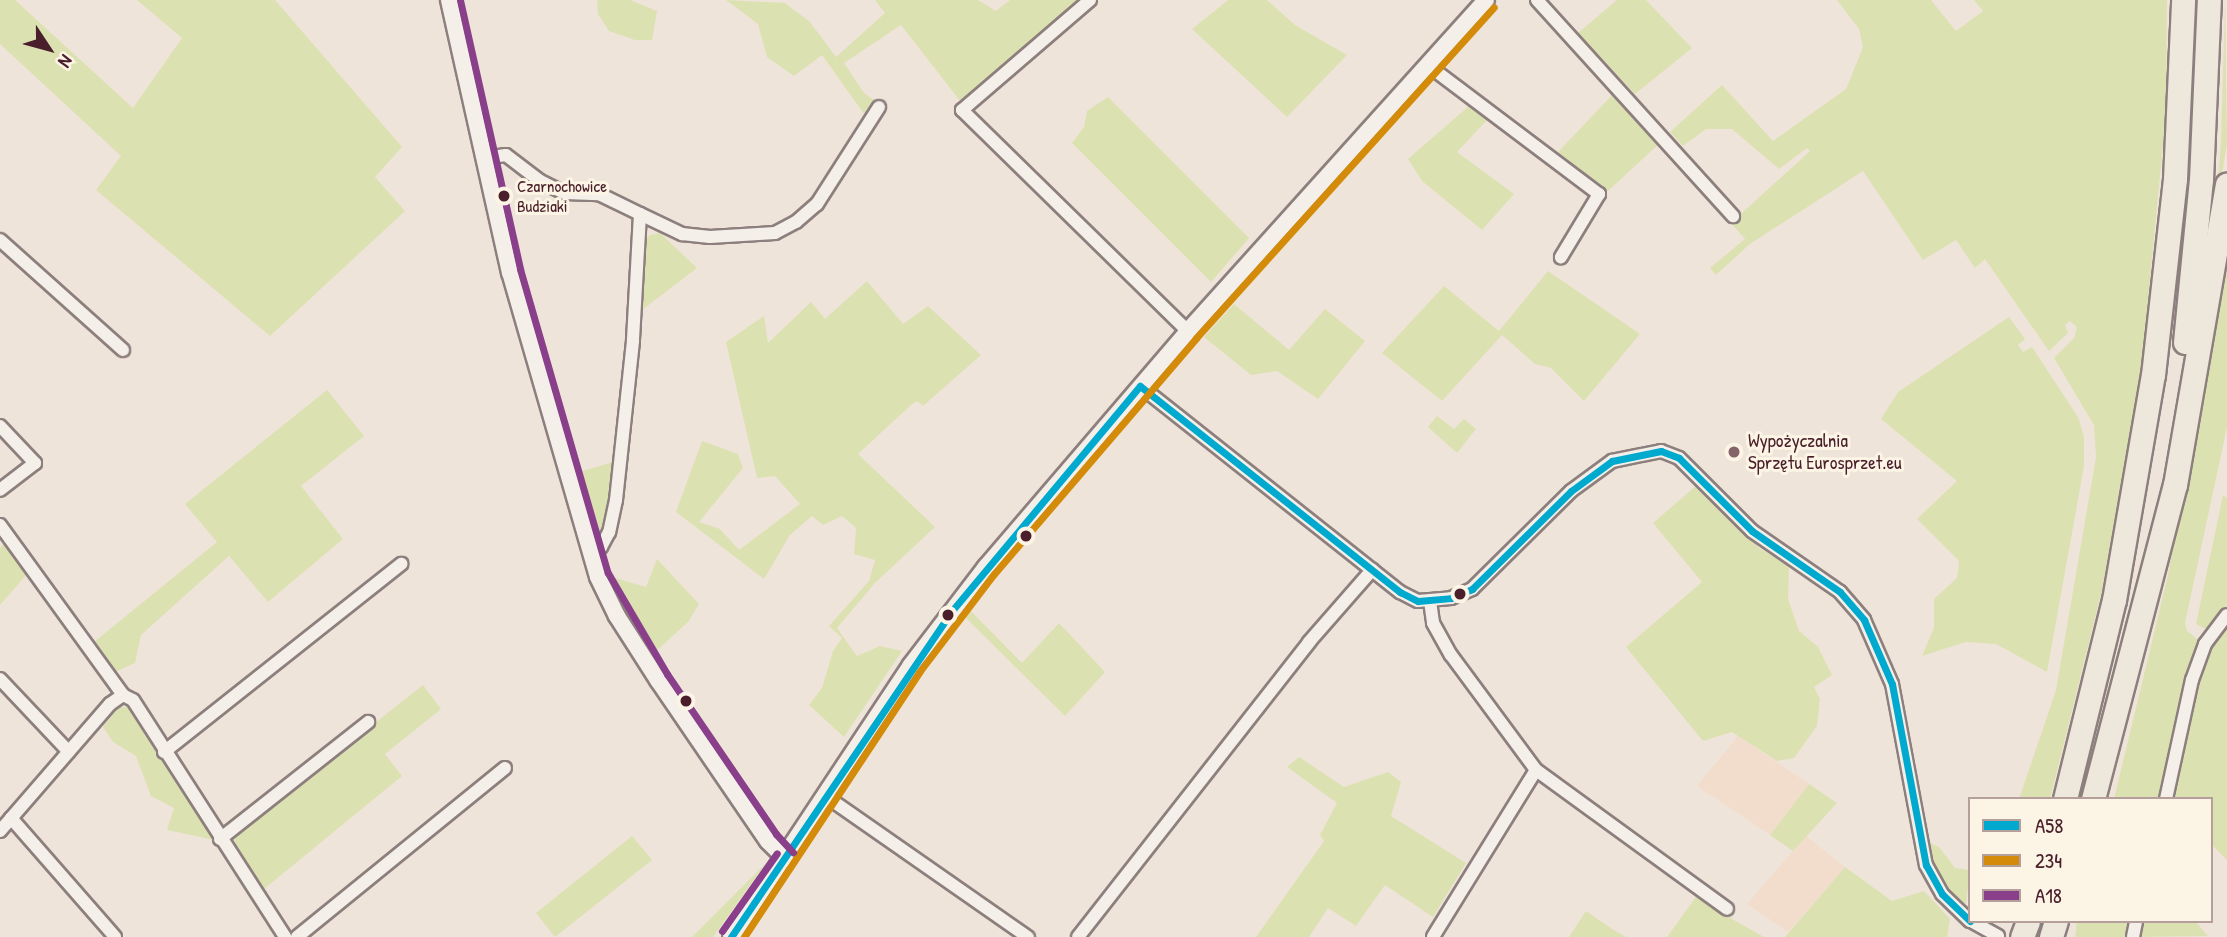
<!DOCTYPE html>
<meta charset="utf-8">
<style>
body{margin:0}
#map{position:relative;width:2227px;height:937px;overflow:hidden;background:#efe4d9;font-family:"Patrick Hand",sans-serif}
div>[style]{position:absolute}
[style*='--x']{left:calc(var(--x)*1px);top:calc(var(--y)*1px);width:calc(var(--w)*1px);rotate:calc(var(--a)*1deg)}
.built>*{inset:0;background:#f2ddcc}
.green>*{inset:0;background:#dce1b2}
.roads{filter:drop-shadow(2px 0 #8d7f7d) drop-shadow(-2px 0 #8d7f7d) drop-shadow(0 2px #8d7f7d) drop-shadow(0 -2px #8d7f7d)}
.minor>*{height:12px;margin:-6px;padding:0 6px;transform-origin:6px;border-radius:6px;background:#f4f0e9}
.tertiary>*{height:16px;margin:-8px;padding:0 8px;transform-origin:8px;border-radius:8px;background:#f4f0e9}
.motorway>*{height:23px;margin:-11.5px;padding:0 11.5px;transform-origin:11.5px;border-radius:11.5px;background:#ede7dc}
.bus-1>*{height:7px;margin:-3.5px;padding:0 3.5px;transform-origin:3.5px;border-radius:3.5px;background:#00a9ce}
.bus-2>*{height:7px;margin:-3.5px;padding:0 3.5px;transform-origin:3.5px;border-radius:3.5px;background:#d48b09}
.bus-3>*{height:7px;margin:-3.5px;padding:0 3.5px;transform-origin:3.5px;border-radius:3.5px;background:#893f8a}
.dots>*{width:19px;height:19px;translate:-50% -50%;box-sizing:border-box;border:4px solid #fcf5e5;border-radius:50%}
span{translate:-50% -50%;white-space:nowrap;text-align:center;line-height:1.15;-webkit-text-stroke:6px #fcf5e5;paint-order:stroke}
.bus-label{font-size:17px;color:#4a1f2b}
.left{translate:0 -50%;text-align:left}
.poi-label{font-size:19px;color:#4a1f2b}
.legend{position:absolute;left:1968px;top:797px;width:245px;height:126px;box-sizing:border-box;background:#fcf5e5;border:2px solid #b59f9b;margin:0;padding:9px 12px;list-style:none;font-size:21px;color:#4a1f2b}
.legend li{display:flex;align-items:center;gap:14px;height:35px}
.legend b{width:35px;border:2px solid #b59f9b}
.north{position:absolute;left:14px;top:14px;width:70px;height:70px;-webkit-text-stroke:5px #fcf5e5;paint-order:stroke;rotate:126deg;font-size:19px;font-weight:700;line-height:28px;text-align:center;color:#4a1f2b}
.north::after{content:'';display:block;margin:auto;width:24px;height:32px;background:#4a1f2b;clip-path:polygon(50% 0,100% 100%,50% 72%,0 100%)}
</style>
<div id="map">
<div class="built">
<i style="clip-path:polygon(1738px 736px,1809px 784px,1770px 835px,1697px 786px)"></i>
<i style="clip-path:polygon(1806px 836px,1845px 867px,1788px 932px,1747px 904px)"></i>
</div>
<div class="green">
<i style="clip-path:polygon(0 0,15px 0,133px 108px,182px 38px,137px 0,275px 0,402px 147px,375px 177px,405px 211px,270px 336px,96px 190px,121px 156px,0 44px)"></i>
<i style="clip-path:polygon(597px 0,630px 0,657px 11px,652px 40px,635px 40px,609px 31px,598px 14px)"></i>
<i style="clip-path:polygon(726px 0,785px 3px,810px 22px,836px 57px,885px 13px,875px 0,978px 0,996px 11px,1010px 0,1083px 0,961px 102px,901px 25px,844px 63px,864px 93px,878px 103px,867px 118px,822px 55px,794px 76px,767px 57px,758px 24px)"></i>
<i style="clip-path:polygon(1228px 0,1267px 0,1295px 25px,1347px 55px,1287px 117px,1192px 29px)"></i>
<i style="clip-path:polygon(1617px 0,1646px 0,1692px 48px,1635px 94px,1578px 33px)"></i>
<i style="clip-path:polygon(1837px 0,1931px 0,1956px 31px,1983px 11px,1974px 0,2167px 0,2166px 115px,2141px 370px,2102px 590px,2050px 799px,2019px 799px,2056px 690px,2096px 457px,2094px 425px,2054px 358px,2074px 338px,2077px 327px,2070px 321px,2065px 325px,2068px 333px,2049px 351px,1985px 259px,1975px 268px,1956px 240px,1923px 260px,1863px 171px,1750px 244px,1716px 275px,1710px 268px,1745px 239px,1731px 223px,1810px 151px,1807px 148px,1779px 169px,1732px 129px,1706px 129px,1683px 146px,1670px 132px,1722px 85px,1773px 141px,1846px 89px,1863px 47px,1859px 29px)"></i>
<i style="clip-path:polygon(2225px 0,2227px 144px,2215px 215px,2221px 142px)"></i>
<i style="clip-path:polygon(1616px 91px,1661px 142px,1608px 191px,1558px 152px)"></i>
<i style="clip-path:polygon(1108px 97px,1249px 238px,1211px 282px,1072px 143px,1084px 127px,1087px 111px)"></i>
<i style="clip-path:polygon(1469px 106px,1488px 119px,1457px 152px,1514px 194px,1482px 230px,1422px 181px,1408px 159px)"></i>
<i style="clip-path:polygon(660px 233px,697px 268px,642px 310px,641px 244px,650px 235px)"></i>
<i style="clip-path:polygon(2227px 238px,2227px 427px,2185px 623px,2187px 631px,2201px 642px,2161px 799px,2114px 799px,2168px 575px)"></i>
<i style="clip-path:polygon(1548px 271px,1640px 334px,1584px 401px,1551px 368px,1535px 364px,1502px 335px,1442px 401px,1382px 353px,1444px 286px,1499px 331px)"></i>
<i style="clip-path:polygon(867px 281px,903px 324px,928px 306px,981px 355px,923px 406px,917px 401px,911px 405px,858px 454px,935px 527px,875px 583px,837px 628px,857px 656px,880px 646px,902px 651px,844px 737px,809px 705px,822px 688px,833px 651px,842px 638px,829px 626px,869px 581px,875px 560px,854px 554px,856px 528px,842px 516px,823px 525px,812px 516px,790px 535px,764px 579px,676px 512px,702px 441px,738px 454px,743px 468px,699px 522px,720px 529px,739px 550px,800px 504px,775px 476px,757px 478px,726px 342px,764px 316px,768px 343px,811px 302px,825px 319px)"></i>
<i style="clip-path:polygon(1234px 304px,1289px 350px,1325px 309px,1365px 341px,1318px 399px,1277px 371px,1251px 375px,1204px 337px)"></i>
<i style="clip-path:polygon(2009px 317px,2025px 339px,2018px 345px,2023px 352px,2032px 347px,2078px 417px,2084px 437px,2084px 466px,2047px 672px,1996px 644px,1966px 642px,1922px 656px,1934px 628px,1934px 599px,1957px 578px,1959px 561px,1917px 519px,1957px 481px,1881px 419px,1898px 392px)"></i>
<i style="clip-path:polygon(327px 390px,364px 436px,301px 486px,343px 539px,268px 602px,229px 556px,141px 635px,135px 663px,115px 672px,94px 642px,217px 542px,185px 504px)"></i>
<i style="clip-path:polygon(1437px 416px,1454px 429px,1464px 419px,1476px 429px,1457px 453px,1428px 427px)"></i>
<i style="clip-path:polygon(613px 462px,611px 506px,601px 536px,594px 538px,579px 472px)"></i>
<i style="clip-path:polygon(1697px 485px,1759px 548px,1789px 566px,1788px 599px,1799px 631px,1818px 647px,1832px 675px,1814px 687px,1820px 699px,1817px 726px,1794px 758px,1777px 761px,1732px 732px,1703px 741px,1626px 647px,1702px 582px,1653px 523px)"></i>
<i style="clip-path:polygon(2223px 495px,2227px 498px,2227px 606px,2206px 629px,2196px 624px)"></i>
<i style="clip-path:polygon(4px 543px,28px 573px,0 605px,0 548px)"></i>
<i style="clip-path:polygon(657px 559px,699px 604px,689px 621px,652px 655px,640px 642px,608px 576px,646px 587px)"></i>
<i style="clip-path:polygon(967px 607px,1022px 663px,1059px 623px,1105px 672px,1065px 716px,962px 614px)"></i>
<i style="clip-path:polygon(2227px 626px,2227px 860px,2211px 844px,2211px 799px,2170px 799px,2209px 648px)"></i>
<i style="clip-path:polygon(423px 685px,441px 709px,385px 754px,402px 776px,264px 889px,233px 848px,237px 832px)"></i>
<i style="clip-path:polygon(119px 707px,130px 707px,219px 841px,167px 830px,174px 808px,151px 796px,136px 756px,113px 742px,103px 727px)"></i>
<i style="clip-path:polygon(1299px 757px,1344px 787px,1388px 772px,1401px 782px,1391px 816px,1466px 863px,1433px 917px,1385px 885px,1356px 926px,1328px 908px,1309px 937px,1256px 937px,1324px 841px,1320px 835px,1337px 803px,1287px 767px)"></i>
<i style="clip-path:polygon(1809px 784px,1837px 803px,1793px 851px,1770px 835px)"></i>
<i style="clip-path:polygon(632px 836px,652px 860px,555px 937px,536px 913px)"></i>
<i style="clip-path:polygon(1928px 842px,1939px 847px,1955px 868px,1970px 870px,1966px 904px,1954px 896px,1935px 868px)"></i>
<i style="clip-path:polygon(766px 863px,713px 937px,692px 937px)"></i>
<i style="clip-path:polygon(1845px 867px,1892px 901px,1924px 891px,1950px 919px,1947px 937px,1785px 937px)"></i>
<i style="clip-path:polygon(1698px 894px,1732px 919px,1764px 937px,1667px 937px)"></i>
<i style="clip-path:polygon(1586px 911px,1612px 929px,1626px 937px,1569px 937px)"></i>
<i style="clip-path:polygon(2077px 921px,2131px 921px,2127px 937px,2075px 937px)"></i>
<i style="clip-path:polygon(2142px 921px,2195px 921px,2208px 936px,2139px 937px)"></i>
</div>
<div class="roads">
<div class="minor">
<i style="--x:1090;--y:0;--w:169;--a:139.3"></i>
<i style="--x:962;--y:110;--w:316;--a:44.4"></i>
<i style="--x:1537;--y:0;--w:292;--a:47.8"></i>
<i style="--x:1429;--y:66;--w:213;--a:37"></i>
<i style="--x:1599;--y:194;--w:74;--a:121.1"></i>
<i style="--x:484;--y:158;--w:22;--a:-8"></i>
<i style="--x:506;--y:155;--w:43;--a:37.4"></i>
<i style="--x:540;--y:181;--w:28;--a:26"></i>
<i style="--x:565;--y:193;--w:34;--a:2"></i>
<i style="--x:599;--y:194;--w:46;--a:26"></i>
<i style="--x:640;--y:214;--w:127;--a:93.2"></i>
<i style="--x:633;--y:341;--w:160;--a:96.1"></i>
<i style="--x:616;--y:500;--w:33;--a:102"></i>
<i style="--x:609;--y:532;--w:17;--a:118"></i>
<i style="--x:601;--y:547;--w:13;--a:151"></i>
<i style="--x:640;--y:214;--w:47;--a:25.5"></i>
<i style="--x:682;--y:234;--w:28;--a:6"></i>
<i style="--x:710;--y:237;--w:65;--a:-3.5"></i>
<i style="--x:775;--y:233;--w:24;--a:-28"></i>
<i style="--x:796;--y:222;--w:28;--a:-41"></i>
<i style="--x:817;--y:204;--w:115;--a:-57.4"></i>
<i style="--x:0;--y:240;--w:165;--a:41.8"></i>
<i style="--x:1140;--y:386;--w:332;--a:38.4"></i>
<i style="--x:1400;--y:592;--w:20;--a:27"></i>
<i style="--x:1418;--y:601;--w:33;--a:-5"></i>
<i style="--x:1451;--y:598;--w:23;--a:-23"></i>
<i style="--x:1472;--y:589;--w:139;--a:-44.7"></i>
<i style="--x:1571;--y:491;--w:51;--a:-36.2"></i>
<i style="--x:1612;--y:461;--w:50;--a:-11.5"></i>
<i style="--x:1661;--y:451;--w:19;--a:21"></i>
<i style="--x:1679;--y:458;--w:103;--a:45"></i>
<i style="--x:1752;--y:531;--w:107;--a:34.7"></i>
<i style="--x:1840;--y:592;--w:37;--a:49"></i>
<i style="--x:1864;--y:620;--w:70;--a:66.4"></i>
<i style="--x:1892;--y:684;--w:184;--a:79.4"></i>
<i style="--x:1926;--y:865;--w:33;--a:61"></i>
<i style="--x:1942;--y:894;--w:39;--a:44"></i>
<i style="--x:0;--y:426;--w:51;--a:46.6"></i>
<i style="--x:35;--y:463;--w:44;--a:142.4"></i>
<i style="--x:0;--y:525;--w:210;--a:54.1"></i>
<i style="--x:1430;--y:601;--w:22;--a:82"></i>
<i style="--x:1433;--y:623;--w:37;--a:61"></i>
<i style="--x:1451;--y:655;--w:143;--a:53.5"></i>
<i style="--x:1536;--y:770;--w:196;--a:121.7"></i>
<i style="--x:0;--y:679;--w:100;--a:46.6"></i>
<i style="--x:164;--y:752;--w:303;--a:-38.4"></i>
<i style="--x:1536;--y:770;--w:236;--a:36"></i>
<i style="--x:827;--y:797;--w:245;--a:34.9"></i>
<i style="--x:2166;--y:799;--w:122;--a:-77.7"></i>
<i style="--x:2192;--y:680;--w:38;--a:-70"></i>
<i style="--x:2205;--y:644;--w:36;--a:-53"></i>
<i style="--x:11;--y:818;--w:158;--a:48.8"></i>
<i style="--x:0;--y:831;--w:168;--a:-49.1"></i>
<i style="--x:110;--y:704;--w:16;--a:-35"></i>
<i style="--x:123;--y:695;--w:11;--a:27"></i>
<i style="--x:133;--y:700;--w:282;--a:57.3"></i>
<i style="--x:220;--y:839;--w:189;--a:-38.3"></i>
<i style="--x:1971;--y:921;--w:31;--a:29"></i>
<i style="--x:297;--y:937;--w:268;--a:-39.1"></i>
<i style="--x:1078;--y:937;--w:375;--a:-51.9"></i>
<i style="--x:1309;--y:642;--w:96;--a:-48.8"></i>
<i style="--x:2133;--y:937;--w:16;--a:-79"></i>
</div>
<div class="tertiary">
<i style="--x:449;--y:0;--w:279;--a:77.4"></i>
<i style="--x:510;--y:272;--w:317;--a:73.9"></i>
<i style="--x:598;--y:577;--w:43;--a:64"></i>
<i style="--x:617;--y:616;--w:76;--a:57.4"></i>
<i style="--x:658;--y:680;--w:195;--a:55.7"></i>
<i style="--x:768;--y:841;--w:25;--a:45"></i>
<i style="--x:731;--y:937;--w:326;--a:-56.5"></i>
<i style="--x:911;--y:665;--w:123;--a:-52.6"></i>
<i style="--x:986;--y:567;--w:311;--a:-49.4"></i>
<i style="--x:1188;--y:331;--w:445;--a:-48"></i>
</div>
<div class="motorway">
<i style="--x:2185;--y:342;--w:163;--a:-84.4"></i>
<i style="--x:2201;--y:180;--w:180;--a:-87.5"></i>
<i style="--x:2065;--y:799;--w:205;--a:-76.2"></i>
<i style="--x:2114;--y:600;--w:228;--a:-80.2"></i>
<i style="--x:2153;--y:375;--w:197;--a:-83.6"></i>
<i style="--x:2175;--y:179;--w:179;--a:-87.4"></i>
<i style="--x:2093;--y:799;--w:325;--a:-75.4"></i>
<i style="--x:2175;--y:485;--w:305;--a:-80.2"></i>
<i style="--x:2022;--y:937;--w:17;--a:-69"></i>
<i style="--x:2051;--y:937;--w:17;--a:-73"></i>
</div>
</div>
<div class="bus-1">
<i style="--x:1140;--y:386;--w:332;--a:38.4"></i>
<i style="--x:1400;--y:592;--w:20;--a:27"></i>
<i style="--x:1418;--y:601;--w:33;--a:-5"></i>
<i style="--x:1451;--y:598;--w:23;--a:-23"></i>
<i style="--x:1472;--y:589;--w:139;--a:-44.7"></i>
<i style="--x:1571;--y:491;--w:51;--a:-36.2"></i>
<i style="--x:1612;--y:461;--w:50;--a:-11.5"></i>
<i style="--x:1661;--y:451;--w:19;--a:21"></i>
<i style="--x:1679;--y:458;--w:103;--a:45"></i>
<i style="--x:1752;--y:531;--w:107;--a:34.7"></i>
<i style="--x:1840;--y:592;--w:37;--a:49"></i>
<i style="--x:1864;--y:620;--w:70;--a:66.4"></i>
<i style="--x:1892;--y:684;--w:184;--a:79.4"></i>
<i style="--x:1926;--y:865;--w:33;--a:61"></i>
<i style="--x:1942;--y:894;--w:39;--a:44"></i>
<i style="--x:731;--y:937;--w:391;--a:-55.9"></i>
<i style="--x:950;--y:613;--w:296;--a:-50.1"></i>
</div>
<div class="bus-2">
<i style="--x:744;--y:937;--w:319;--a:-56.5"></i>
<i style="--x:920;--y:671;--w:122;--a:-52.7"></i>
<i style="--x:994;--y:574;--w:311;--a:-49.4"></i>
<i style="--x:1196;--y:338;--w:445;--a:-48"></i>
</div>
<div class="bus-3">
<i style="--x:460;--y:0;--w:276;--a:77.4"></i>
<i style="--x:520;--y:269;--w:316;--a:73.9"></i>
<i style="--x:608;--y:573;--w:117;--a:59.7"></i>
<i style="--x:667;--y:674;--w:194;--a:55.7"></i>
<i style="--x:776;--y:834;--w:25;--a:47"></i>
<i style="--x:722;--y:931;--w:95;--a:-54.8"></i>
</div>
<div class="dots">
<i style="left:504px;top:196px;background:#4a1f2b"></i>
<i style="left:1734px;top:452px;background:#846468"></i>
<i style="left:1026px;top:536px;background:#4a1f2b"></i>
<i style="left:1460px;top:594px;background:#4a1f2b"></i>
<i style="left:948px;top:615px;background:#4a1f2b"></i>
<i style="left:686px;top:701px;background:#4a1f2b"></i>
</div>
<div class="bus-label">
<span class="left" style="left:517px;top:196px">Czarnochowice<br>Budziaki</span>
</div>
<div class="poi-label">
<span class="left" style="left:1748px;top:452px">Wypożyczalnia<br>Sprzętu Eurosprzet.eu</span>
</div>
<ul class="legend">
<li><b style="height:9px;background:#00a9ce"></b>A58</li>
<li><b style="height:9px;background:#d48b09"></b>234</li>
<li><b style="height:9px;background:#893f8a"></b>A18</li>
</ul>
<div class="north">N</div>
</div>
